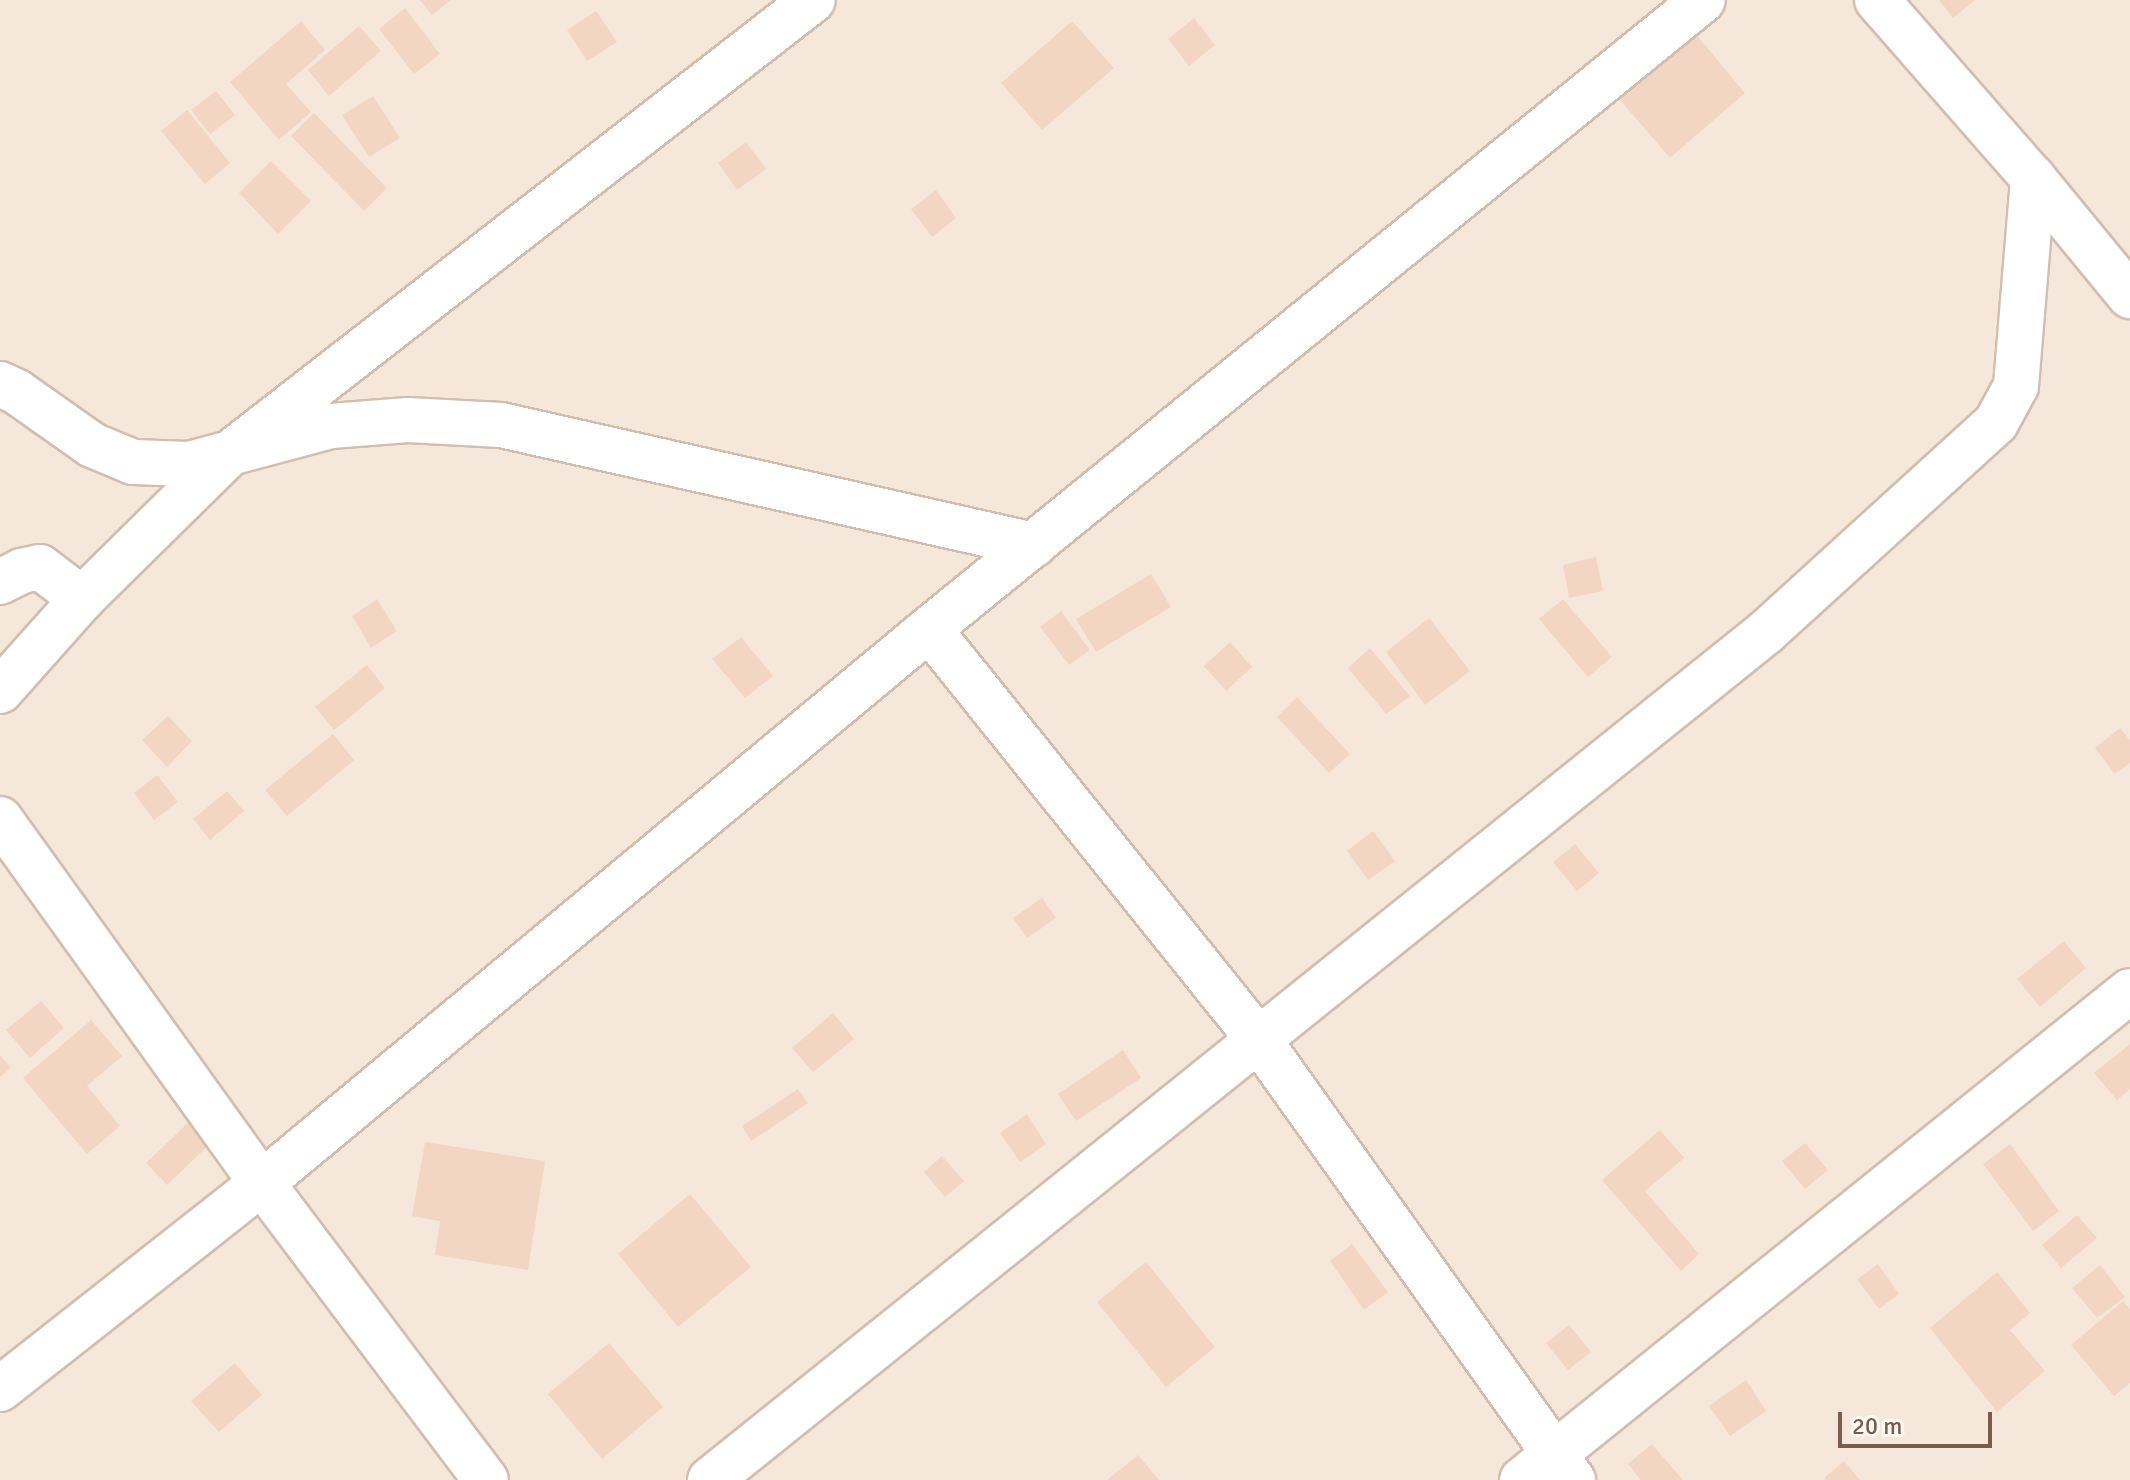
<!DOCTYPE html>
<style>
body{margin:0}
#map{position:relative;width:2130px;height:1480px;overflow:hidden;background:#fdf6ec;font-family:Signika,sans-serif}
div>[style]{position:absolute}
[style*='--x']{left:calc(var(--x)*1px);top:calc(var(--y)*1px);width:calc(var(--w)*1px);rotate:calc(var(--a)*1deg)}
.residential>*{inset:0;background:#f5e8da}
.building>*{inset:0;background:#f3d5c3}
.roads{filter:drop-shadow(2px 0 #d1beb0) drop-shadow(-2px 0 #d1beb0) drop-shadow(0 2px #d1beb0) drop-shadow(0 -2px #d1beb0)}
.street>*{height:44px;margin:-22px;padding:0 22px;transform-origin:22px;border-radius:22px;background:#fff}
span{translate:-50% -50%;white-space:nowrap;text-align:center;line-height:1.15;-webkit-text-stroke:6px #fffaf3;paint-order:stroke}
.scale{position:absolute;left:1838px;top:1412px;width:154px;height:36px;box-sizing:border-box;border:4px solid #7a5c4d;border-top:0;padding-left:10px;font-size:24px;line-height:28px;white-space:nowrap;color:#7a5c4d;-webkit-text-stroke:6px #fffaf3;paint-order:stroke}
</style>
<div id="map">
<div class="residential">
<i style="clip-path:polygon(0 0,2130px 0,2130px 1480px,0 1480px)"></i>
</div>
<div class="building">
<i style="clip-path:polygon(420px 0,451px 0,432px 15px)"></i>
<i style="clip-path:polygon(1939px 0,1975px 0,1953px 18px)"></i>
<i style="clip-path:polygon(405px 8px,440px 54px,414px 74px,379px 29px)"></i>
<i style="clip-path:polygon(596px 11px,617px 42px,587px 61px,567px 30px)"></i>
<i style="clip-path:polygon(1679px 14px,1745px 93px,1670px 158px,1602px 79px)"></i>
<i style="clip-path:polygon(1194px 18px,1215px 45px,1189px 66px,1168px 39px)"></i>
<i style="clip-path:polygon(301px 21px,325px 50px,286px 84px,311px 112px,279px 140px,230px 82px)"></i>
<i style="clip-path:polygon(1072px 21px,1114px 68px,1042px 130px,1001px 83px)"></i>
<i style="clip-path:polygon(359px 26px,381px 51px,329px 96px,308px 70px)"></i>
<i style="clip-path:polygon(216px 91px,235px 115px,210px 134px,191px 110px)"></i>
<i style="clip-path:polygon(373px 96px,400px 138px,369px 157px,342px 115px)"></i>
<i style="clip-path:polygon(187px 110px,230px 163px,205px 184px,161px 131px)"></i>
<i style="clip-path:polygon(314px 113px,387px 188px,364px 211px,291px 136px)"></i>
<i style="clip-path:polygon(746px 142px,766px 169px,737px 190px,718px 163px)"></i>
<i style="clip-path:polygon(271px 161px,311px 201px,278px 234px,239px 193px)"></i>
<i style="clip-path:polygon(936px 190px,956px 218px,932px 237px,911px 209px)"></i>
<i style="clip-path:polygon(1596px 557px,1603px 591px,1569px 598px,1563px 565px)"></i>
<i style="clip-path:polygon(1151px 574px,1171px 607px,1096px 652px,1076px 619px)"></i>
<i style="clip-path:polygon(377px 599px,397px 631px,371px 648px,352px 616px)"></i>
<i style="clip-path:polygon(1563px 599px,1612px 657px,1588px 677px,1539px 619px)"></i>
<i style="clip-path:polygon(1061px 611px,1090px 650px,1069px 665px,1040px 627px)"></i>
<i style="clip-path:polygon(1429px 618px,1470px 671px,1425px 705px,1386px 652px)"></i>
<i style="clip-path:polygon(741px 637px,773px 676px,745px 698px,712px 659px)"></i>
<i style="clip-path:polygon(1230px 642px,1252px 667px,1226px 691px,1204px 666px)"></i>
<i style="clip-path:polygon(1370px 648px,1410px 696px,1386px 714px,1348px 668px)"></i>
<i style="clip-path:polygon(367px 665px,385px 688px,334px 730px,315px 707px)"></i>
<i style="clip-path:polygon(1297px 697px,1350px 754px,1329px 773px,1277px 717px)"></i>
<i style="clip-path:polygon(168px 716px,192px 741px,167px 767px,142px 740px)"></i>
<i style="clip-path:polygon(2120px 728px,2130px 740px,2130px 763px,2115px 774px,2095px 748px)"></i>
<i style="clip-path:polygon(333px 734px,354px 760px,287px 816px,265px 790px)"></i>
<i style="clip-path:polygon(157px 775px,178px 802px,154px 820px,134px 793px)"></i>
<i style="clip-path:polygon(227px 791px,244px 811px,210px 840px,193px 819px)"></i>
<i style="clip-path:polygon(1373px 831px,1395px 861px,1368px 880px,1347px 851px)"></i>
<i style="clip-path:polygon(1575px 844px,1599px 873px,1577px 891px,1553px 862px)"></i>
<i style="clip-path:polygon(1042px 898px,1056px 918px,1027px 938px,1013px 918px)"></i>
<i style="clip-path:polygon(2064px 941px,2086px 968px,2040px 1007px,2017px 979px)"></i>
<i style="clip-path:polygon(41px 1001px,64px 1028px,30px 1058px,6px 1030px)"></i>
<i style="clip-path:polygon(833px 1013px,854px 1039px,813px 1072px,792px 1048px)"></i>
<i style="clip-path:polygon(91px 1020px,122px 1056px,87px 1086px,120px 1126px,87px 1154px,23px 1078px)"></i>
<i style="clip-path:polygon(2130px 1044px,2130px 1089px,2117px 1100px,2094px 1073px)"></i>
<i style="clip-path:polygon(1123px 1050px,1141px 1078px,1076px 1121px,1058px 1094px)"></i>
<i style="clip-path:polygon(0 1055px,11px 1068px,0 1077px)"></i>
<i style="clip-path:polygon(798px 1089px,808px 1103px,751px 1141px,742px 1126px)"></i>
<i style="clip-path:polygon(1027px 1114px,1046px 1144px,1020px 1162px,1000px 1133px)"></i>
<i style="clip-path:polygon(191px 1120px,212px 1142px,167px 1185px,146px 1163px)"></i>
<i style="clip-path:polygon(1660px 1130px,1684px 1158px,1645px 1191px,1699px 1254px,1681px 1271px,1602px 1180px)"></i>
<i style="clip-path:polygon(425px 1142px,545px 1161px,528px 1270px,435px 1255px,440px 1221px,412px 1216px)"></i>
<i style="clip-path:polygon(1805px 1143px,1828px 1170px,1805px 1189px,1782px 1161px)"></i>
<i style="clip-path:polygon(2010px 1144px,2059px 1211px,2033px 1231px,1983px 1164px)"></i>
<i style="clip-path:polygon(942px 1156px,964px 1181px,945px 1197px,924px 1172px)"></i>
<i style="clip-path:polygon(690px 1194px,751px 1267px,678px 1327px,618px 1254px)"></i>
<i style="clip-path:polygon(2077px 1215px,2097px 1238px,2061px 1268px,2042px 1245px)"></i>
<i style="clip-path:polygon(1352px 1244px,1388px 1292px,1364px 1310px,1330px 1261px)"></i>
<i style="clip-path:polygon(1146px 1262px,1215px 1347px,1166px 1387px,1097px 1302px)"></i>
<i style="clip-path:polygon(1878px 1264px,1899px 1294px,1879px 1309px,1857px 1279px)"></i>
<i style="clip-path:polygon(2100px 1265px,2125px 1297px,2097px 1318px,2072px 1288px)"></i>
<i style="clip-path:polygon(1997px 1272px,2030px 1313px,2010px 1330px,2045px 1371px,1997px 1412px,1930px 1328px)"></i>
<i style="clip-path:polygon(2123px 1301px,2130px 1309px,2130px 1383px,2114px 1396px,2071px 1345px)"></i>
<i style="clip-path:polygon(1569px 1325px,1591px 1352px,1568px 1370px,1546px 1343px)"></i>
<i style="clip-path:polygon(609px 1343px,663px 1407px,602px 1459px,548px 1394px)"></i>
<i style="clip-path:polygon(235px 1363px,262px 1395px,219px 1432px,191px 1401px)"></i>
<i style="clip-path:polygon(1746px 1380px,1766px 1411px,1730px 1436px,1709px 1406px)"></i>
<i style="clip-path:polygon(1652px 1444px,1683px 1480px,1641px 1480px,1628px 1464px)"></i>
<i style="clip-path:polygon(1138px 1455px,1159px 1480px,1107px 1480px)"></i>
<i style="clip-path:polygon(1844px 1461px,1860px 1480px,1826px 1480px,1824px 1478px)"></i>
</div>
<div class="roads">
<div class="street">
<i style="--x:1877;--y:0;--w:237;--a:48.8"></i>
<i style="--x:2033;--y:178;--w:153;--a:50.6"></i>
<i style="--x:0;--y:384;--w:19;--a:25"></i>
<i style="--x:17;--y:392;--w:92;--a:35.2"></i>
<i style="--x:92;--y:445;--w:44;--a:22.5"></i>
<i style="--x:133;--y:462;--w:56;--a:2"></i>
<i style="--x:189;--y:464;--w:147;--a:-15"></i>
<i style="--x:331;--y:426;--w:77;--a:-4.5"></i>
<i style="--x:408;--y:420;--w:93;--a:3.1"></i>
<i style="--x:501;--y:425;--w:546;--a:12.69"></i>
<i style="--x:0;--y:582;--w:25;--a:-27"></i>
<i style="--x:22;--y:571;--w:18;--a:-13"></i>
<i style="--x:40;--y:567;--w:53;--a:37.3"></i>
<i style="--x:929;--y:629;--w:527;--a:51.24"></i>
<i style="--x:1259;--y:1040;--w:541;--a:54.49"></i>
<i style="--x:0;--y:691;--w:123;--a:-48.3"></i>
<i style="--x:82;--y:599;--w:208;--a:-44.6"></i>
<i style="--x:230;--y:453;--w:738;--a:-37.85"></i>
<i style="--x:0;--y:819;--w:448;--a:54.3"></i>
<i style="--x:262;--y:1183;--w:372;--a:53"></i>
<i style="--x:0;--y:1389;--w:333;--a:-38.2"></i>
<i style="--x:262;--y:1183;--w:867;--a:-39.71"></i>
<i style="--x:929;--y:629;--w:997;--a:-39.1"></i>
<i style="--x:710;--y:1480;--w:1353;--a:-38.76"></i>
<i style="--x:1765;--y:633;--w:312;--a:-42.3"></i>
<i style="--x:1996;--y:423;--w:42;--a:-61.6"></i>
<i style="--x:2016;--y:386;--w:209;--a:-85.3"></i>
<i style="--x:1522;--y:1480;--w:780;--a:-38.81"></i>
</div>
</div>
<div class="scale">20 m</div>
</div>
